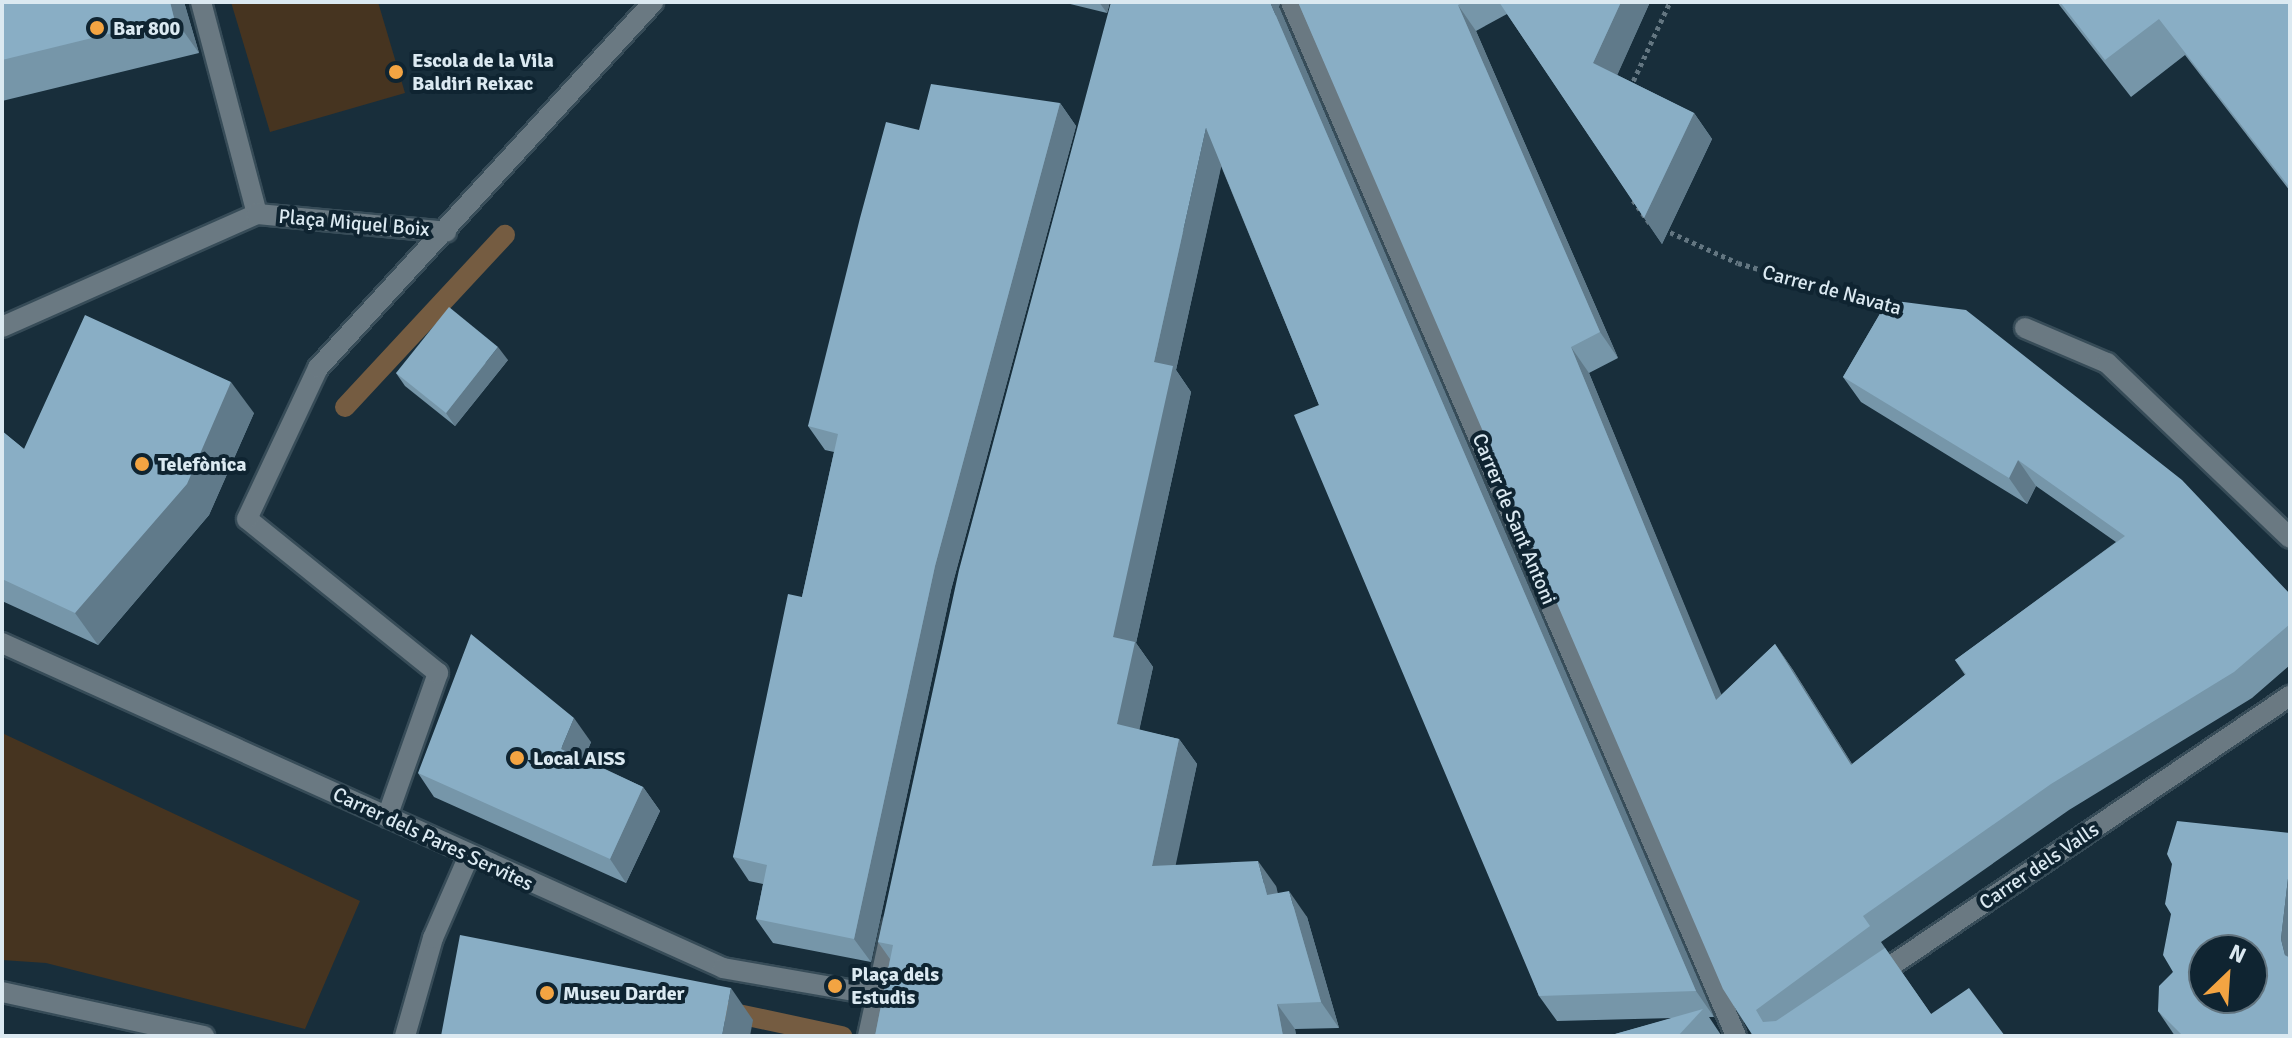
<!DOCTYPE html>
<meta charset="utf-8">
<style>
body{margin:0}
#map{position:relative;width:2292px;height:1038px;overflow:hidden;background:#182e3b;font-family:Signika,sans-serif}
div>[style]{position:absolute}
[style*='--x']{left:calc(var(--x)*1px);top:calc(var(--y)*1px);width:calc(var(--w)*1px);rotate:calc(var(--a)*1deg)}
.green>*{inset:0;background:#463420}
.stream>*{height:20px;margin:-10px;padding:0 10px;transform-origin:10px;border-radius:10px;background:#755c41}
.path>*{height:5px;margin-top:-2.5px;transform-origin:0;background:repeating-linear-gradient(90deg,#637681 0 4px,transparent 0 8px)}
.roads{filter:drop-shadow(2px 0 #374c58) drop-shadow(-2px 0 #374c58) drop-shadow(0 2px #374c58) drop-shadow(0 -2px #374c58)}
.minor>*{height:20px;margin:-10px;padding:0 10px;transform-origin:10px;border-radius:10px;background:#6a7982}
.wall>*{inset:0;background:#7696a9}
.shaded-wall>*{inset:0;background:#607a8a}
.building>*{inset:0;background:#89aec5}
.dots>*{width:22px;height:22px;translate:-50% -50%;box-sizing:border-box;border:4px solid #0f2431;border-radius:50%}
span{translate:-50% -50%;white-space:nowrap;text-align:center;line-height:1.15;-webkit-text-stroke:8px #0f2431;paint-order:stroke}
.poi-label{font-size:20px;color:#dbe9f1;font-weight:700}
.left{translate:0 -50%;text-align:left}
.street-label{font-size:20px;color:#dbe9f1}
.frame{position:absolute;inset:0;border:4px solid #dbe9f1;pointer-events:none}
.north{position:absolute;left:2188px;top:934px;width:80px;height:80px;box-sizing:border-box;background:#0f2431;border:2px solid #61737e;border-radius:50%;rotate:25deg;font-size:22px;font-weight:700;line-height:32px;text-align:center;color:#dbe9f1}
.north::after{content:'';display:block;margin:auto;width:28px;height:36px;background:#f3a442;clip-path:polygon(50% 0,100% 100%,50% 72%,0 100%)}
</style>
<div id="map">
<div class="green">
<i style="clip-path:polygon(231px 2px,378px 2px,405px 93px,270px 132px)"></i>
<i style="clip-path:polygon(2px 733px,360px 901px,305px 1029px,46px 963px,2px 960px)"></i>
</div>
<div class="stream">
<i style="--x:345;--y:407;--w:235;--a:-47.1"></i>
<i style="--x:724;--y:1011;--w:121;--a:12"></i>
</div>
<div class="path">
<i style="--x:1630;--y:88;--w:95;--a:-65.1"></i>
<i style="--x:1633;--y:200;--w:29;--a:54"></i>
<i style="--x:1663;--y:229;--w:82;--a:24.4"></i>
<i style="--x:1738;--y:263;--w:159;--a:16"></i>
</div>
<div class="roads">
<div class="minor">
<i style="--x:201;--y:2;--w:219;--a:75.2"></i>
<i style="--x:1291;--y:2;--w:1126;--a:66.71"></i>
<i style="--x:2;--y:327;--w:279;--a:-23.9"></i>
<i style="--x:257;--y:214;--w:190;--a:5.4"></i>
<i style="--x:2025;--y:328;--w:89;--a:23.1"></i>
<i style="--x:2107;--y:363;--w:253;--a:43.7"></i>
<i style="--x:2;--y:643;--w:791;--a:24.26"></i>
<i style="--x:723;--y:968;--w:156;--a:9.9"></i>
<i style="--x:387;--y:817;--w:153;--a:-70.5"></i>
<i style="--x:438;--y:673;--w:245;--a:-141.1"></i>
<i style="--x:247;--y:519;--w:167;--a:-64.8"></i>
<i style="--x:318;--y:368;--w:496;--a:-47.5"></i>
<i style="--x:1876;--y:976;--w:500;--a:-34.1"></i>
<i style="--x:2;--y:992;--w:207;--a:12.3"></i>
<i style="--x:405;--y:1036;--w:102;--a:-74.1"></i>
<i style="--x:433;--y:938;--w:87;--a:-66.4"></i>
<i style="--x:868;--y:1036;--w:113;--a:-77.7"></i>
</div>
</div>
<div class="wall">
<i style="clip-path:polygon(2px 2px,184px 2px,199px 53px,2px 101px)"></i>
<i style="clip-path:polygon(1062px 2px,1110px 2px,1107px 13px)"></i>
<i style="clip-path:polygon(1298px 2px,1650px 2px,1617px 75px,1694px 113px,1712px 139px,1662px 244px,1507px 14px,1476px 31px,1618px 358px,1589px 373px,1721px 695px,1775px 644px,1793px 670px,1852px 764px,1965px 675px,1955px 660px,2116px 542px,2036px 486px,2027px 504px,1861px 402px,1843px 377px,1888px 300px,2290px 594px,2290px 665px,2252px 698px,2069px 810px,1881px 942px,1931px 1014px,2005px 1036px,1753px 1036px)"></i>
<i style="clip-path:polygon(2057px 2px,2290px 2px,2290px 191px,2185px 55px,2131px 97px)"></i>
<i style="clip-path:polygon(1279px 7px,1714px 1017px,1709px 1017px,1721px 1035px,1720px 1036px,1608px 1036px,1673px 1018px,1557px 1021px,1539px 996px,1319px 405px,1221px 166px,1176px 370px,1191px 392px,1136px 643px,1153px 667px,1139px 730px,1179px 739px,1197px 764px,1175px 865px,1276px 886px,1277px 893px,1307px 917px,1339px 1028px,1295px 1029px,1296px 1036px,875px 1036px,890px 959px,878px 942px)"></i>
<i style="clip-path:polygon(1060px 103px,1076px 126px,951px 590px,871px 962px,773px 943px,756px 919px,763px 884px,749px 881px,733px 857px,802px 597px,834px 452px,825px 450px,808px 426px)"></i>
<i style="clip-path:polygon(508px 360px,455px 426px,405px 386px,396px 373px)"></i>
<i style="clip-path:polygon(254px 413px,209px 515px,98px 645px,2px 601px,2px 431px,24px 449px)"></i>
<i style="clip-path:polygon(591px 742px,584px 759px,643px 787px,660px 811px,626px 883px,434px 797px,418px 773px)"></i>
<i style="clip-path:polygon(2173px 972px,2290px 1036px,2175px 1036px,2158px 1011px)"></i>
</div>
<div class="shaded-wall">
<i style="clip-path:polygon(170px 2px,184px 2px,199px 53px,174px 18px)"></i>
<i style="clip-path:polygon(1099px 2px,1110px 2px,1107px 13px)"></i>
<i style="clip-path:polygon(1270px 2px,1281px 2px,1279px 7px,1714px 1017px,1696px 991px)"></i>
<i style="clip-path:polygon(1621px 2px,1650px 2px,1611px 89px,1593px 63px)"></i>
<i style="clip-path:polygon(1458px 5px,1476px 31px,1618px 358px,1600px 332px)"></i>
<i style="clip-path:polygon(1060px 103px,1076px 126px,951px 590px,871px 962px,854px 939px,935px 566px)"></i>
<i style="clip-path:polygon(1694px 113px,1712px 139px,1662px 244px,1644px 218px)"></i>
<i style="clip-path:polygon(1206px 128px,1224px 154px,1176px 370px,1191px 392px,1136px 643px,1153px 667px,1135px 750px,1117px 724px,1113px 637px,1154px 362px)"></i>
<i style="clip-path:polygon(498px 347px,508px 360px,455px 426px,446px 413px)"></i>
<i style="clip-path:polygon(1571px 347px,1589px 373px,1734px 725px,1716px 700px)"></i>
<i style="clip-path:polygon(231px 382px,254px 413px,209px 515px,98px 645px,75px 613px)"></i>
<i style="clip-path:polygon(2018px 460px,2036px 486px,2027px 504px,2009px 478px)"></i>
<i style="clip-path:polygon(1775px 644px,1793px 670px,1869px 791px,1851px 765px)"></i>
<i style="clip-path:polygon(574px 718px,591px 742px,578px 773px,561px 749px)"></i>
<i style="clip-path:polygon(1179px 739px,1197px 764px,1170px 892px,1152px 866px)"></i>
<i style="clip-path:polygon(643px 787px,660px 811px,626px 883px,610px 859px)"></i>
<i style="clip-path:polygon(1258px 861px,1276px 886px,1285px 921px,1267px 895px)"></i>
<i style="clip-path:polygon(2290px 861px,2290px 962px,2285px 955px,2281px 939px)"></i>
<i style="clip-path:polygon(1289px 891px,1307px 917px,1339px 1028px,1321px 1002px)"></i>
<i style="clip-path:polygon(731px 988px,753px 1020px,750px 1036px,722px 1036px)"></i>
<i style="clip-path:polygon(1277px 1004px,1295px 1029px,1296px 1036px,1283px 1036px)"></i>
</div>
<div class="building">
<i style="clip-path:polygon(2px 2px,170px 2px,174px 18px,2px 60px)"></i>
<i style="clip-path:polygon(1111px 2px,1270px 2px,1696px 991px,1539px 996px,1294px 415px,1319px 405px,1206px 128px,1154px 362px,1173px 366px,1113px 637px,1135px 642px,1117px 724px,1179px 739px,1152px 866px,1258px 861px,1267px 895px,1289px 891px,1321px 1002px,1277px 1004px,1283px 1036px,875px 1036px,893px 945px,878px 942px,959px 570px)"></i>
<i style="clip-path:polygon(1298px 2px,1464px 2px,1458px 5px,1600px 332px,1571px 347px,1716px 700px,1775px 644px,1851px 765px,1966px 674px,1955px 660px,2125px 536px,2018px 460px,2009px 478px,1843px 377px,1888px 300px,1966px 310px,2182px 480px,2290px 594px,2290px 624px,2234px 672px,2051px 784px,1863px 916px,1870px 926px,1756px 1010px,1763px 1022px,1776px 1021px,1885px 948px,1931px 1014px,1969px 988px,2005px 1036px,1753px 1036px,1723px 989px)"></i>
<i style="clip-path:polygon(1499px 2px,1621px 2px,1593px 63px,1694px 113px,1644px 218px)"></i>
<i style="clip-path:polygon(2060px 2px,2290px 2px,2290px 188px,2159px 19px,2105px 60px)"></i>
<i style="clip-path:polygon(931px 84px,1060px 103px,935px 566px,854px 939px,756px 919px,767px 865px,733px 857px,788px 594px,802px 597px,838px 434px,808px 426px,860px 218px,886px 122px,919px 130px)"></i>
<i style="clip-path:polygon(449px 307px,498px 347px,446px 413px,396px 373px)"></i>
<i style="clip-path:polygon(85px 315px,231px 382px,187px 484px,75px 613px,2px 579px,2px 431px,24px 449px)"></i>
<i style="clip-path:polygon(471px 634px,574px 718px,561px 749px,643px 787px,610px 859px,418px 773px)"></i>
<i style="clip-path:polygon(evenodd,2177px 821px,2290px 833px,2290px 861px,2281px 939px,2285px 955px,2290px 958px,2290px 1036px,2183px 1036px,2158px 1011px,2159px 986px,2173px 972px,2163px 955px,2171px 914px,2165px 904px,2172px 864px,2167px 854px,2177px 821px,2204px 950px,2252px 950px,2252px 998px,2204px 998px,2204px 950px)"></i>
<i style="clip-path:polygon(460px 935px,731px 988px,722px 1036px,441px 1036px)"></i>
<i style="clip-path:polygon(1703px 1009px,1678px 1036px,1608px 1036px)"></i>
</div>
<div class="dots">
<i style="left:97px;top:28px;background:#f3a442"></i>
<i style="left:396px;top:72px;background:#f3a442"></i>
<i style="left:142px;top:464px;background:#f3a442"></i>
<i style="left:517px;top:758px;background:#f3a442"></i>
<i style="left:835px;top:986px;background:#f3a442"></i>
<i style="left:547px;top:993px;background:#f3a442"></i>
</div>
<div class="poi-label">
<span class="left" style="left:113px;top:28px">Bar 800</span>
<span class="left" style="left:412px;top:72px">Escola de la Vila<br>Baldiri Reixac</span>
<span class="left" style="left:158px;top:464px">Telefònica</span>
<span class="left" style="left:533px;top:758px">Local AISS</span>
<span class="left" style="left:851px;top:986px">Plaça dels<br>Estudis</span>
<span class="left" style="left:563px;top:993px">Museu Darder</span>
</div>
<div class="street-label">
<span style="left:354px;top:223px;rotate:5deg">Plaça Miquel Boix</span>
<span style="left:1832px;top:290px;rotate:15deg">Carrer de Navata</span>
<span style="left:1514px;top:519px;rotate:67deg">Carrer de Sant Antoni</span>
<span style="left:433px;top:839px;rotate:25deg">Carrer dels Pares Servites</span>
<span style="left:2039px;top:866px;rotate:-34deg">Carrer dels Valls</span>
</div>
<div class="frame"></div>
<div class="north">N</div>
</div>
